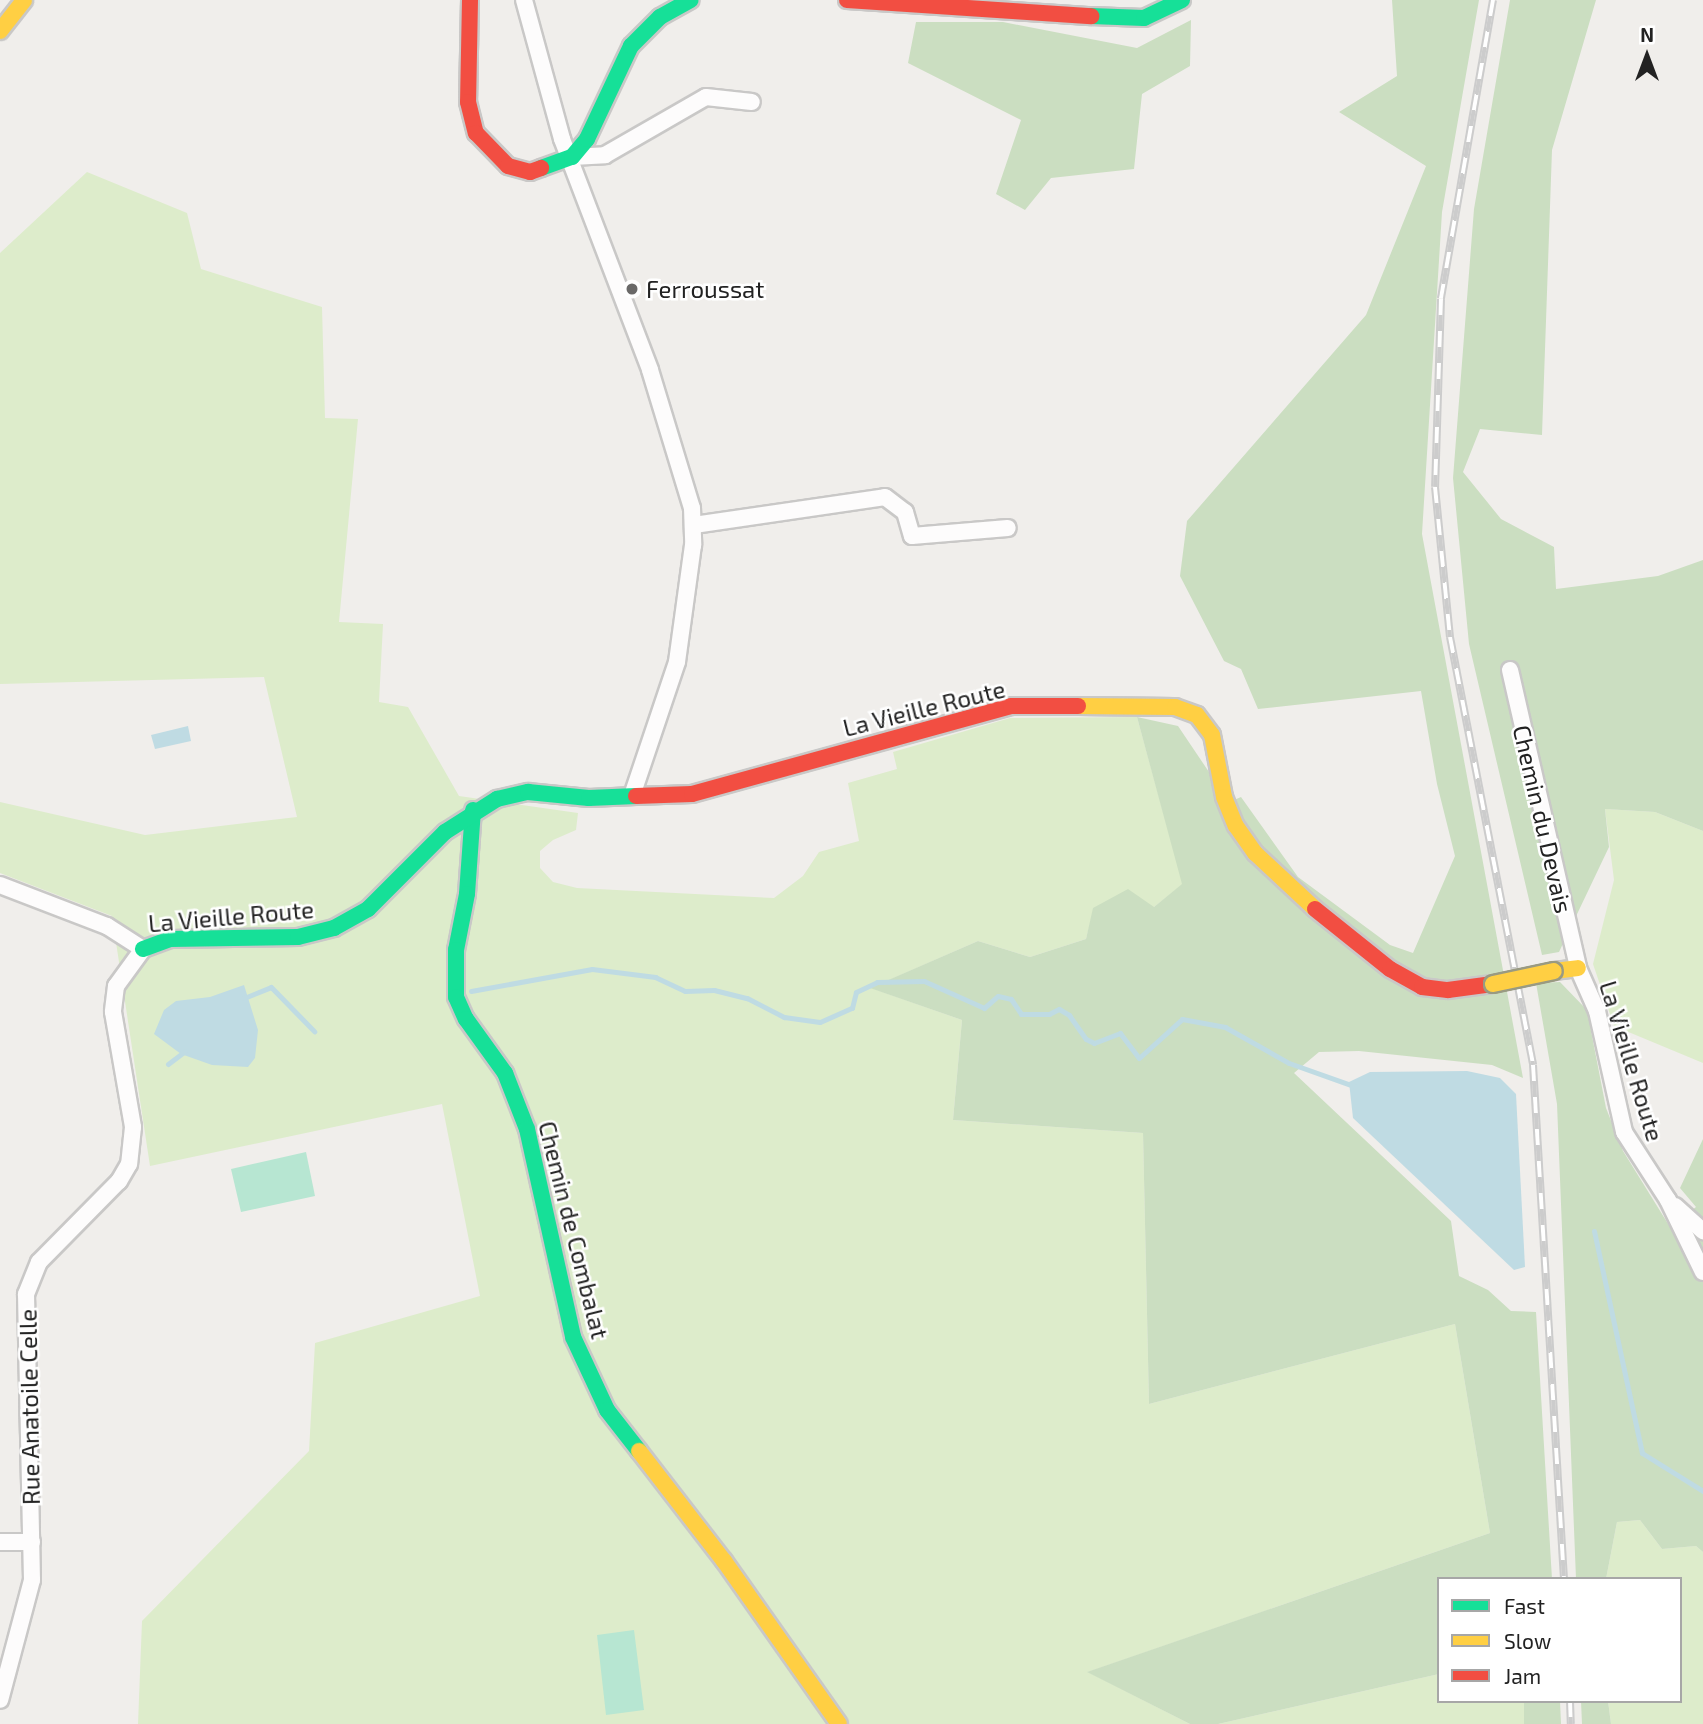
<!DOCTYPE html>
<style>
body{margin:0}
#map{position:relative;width:1703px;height:1724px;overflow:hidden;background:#f0eeeb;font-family:"Exo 2",sans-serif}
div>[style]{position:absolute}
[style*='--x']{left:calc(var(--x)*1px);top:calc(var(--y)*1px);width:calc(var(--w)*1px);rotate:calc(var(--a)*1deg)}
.grass>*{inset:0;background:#ddeccb}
.forest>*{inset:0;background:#cbdec1}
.pitch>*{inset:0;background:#b7e6d2}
.water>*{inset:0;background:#bfdbe3}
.stream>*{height:5px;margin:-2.5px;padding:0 2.5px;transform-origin:2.5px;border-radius:2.5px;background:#bfdbe3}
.roads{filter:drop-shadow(2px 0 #c9c8c7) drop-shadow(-2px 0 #c9c8c7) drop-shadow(0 2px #c9c8c7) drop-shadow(0 -2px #c9c8c7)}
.street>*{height:16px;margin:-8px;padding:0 8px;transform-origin:8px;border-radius:8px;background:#fdfcfc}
.fast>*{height:16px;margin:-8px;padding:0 8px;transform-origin:8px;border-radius:8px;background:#16e098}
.slow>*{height:16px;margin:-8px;padding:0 8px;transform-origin:8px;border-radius:8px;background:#ffcf43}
.jam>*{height:16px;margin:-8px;padding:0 8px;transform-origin:8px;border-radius:8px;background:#f24e42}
.rail>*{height:8px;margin-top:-4px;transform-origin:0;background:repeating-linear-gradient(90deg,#fff 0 16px,#ccc 0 32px);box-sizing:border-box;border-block:2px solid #ccc}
.bridges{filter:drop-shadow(2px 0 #999a82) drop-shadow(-2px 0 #999a82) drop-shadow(0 2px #999a82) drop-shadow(0 -2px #999a82)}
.slow-bridge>*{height:16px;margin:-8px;padding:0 8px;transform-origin:8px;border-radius:8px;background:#ffcf43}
.dots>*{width:19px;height:19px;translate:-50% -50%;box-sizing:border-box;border:4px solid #fff;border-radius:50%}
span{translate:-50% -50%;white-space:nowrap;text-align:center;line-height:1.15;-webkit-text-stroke:5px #fff;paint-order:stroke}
.poi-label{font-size:24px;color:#222}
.left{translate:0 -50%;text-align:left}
.street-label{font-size:24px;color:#222}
.legend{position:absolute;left:1437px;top:1577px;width:245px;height:126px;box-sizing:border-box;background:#fff;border:2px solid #a7a7a7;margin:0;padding:9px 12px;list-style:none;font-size:21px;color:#222}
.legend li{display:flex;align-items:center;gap:14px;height:35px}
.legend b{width:35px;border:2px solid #a7a7a7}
.north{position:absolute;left:1612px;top:21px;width:70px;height:70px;-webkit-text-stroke:5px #fff;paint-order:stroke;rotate:0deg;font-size:19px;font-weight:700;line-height:28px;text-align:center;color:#222}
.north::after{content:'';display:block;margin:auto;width:24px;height:32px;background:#222;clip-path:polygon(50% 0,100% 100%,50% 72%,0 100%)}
</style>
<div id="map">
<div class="grass">
<i style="clip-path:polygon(87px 172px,187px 213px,201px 269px,322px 307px,325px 418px,358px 419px,339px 622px,383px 624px,379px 702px,408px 707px,459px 796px,578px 813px,576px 830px,553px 840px,540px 851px,540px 868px,553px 882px,577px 888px,774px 898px,803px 876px,819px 852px,859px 841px,848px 783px,897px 769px,893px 752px,1010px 718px,1137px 717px,1183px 884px,1154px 907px,1094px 908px,1086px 939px,1030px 957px,978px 941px,871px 988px,962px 1020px,953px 1120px,1143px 1133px,1149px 1404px,1455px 1324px,1490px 1533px,1088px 1672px,1190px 1724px,138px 1724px,142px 1621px,309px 1451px,315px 1343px,480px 1296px,442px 1104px,150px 1166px,112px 916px,0 873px,0 802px,145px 835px,297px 817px,264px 677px,0 684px,0 253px)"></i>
<i style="clip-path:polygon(1605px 809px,1655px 812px,1703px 831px,1703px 1063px,1614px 1026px,1593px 964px,1614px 880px)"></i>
<i style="clip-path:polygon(1640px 1520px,1662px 1549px,1696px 1546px,1703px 1552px,1703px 1724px,1611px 1724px,1608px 1701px,1680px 1701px,1680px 1579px,1606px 1579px,1617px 1522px)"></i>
<i style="clip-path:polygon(1439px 1674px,1439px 1701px,1524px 1701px,1524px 1724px,1218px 1724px)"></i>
</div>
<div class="forest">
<i style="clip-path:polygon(1392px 0,1479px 0,1442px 212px,1422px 534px,1523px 1078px,1492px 1065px,1359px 1051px,1319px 1052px,1294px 1073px,1451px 1221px,1459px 1276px,1488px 1290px,1511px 1311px,1536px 1312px,1552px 1579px,1439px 1579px,1439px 1674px,1218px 1724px,1190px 1724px,1087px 1672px,1490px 1533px,1455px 1324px,1149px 1404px,1143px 1133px,953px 1120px,962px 1020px,870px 988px,978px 941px,1030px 957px,1086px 939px,1093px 908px,1128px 889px,1154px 907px,1182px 884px,1137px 717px,1178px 726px,1209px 772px,1218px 807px,1241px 797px,1298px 877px,1390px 945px,1413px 953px,1455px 856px,1437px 784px,1421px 691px,1258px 709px,1241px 669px,1224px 661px,1180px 576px,1187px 521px,1366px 315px,1426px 166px,1339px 112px,1397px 76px)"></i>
<i style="clip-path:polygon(1510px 0,1596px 0,1552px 150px,1542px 435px,1480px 429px,1463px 472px,1501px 519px,1554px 547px,1556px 589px,1658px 576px,1703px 560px,1703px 831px,1655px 812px,1605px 809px,1609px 847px,1559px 952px,1542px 955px,1469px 644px,1453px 478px,1474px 209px)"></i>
<i style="clip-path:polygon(1191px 20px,1190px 66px,1142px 94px,1134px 169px,1051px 178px,1025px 210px,996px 194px,1021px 120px,908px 63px,916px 22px,1003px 22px,1137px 48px)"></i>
<i style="clip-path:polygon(1560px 982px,1587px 1010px,1606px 1108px,1623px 1151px,1670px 1227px,1696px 1207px,1680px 1188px,1703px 1139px,1703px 1552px,1696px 1546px,1662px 1549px,1640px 1520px,1617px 1522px,1606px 1579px,1576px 1579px,1557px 1104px,1536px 983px)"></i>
<i style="clip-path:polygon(1524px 1701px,1560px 1701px,1561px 1724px,1524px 1724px)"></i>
<i style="clip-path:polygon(1581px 1701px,1608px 1701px,1611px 1724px,1582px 1724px)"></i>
</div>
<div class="pitch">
<i style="clip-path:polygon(306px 1152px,315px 1196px,241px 1212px,231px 1169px)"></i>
<i style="clip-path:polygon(634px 1630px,644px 1710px,606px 1715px,597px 1635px)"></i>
</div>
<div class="water">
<i style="clip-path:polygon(188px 726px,191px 741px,155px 749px,151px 735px)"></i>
<i style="clip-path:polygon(244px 985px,258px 1030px,255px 1058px,248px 1067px,212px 1065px,181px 1054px,154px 1034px,164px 1010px,176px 1001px,210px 997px)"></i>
<i style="clip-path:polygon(1467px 1071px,1500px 1078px,1516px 1094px,1525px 1267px,1514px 1270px,1353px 1118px,1349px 1082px,1370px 1072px)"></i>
</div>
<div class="stream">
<i style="--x:471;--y:991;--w:123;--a:-10.3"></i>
<i style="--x:592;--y:969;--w:64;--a:7.2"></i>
<i style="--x:655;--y:977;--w:33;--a:25"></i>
<i style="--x:685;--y:991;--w:29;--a:-2"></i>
<i style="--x:714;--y:990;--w:34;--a:14"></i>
<i style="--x:747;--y:998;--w:42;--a:27.2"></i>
<i style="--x:784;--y:1017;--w:36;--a:8"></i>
<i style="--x:820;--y:1022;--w:35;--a:-24"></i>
<i style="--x:852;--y:1008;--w:16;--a:-76"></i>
<i style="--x:856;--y:992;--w:23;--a:-25"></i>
<i style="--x:877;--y:982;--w:47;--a:-1.2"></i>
<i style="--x:924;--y:981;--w:66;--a:24.2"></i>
<i style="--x:984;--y:1008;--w:18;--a:-41"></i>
<i style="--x:998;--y:996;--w:13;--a:13"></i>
<i style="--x:1011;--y:999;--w:18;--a:56"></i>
<i style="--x:1021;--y:1014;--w:28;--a:0"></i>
<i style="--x:1049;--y:1014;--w:11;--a:-27"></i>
<i style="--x:1059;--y:1009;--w:12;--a:31"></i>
<i style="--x:1069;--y:1015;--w:29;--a:55"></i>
<i style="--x:1086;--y:1039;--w:9;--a:27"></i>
<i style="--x:1094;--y:1043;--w:28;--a:-21"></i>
<i style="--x:1120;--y:1033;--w:31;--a:53"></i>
<i style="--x:1139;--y:1058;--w:58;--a:-42.2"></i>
<i style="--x:1182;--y:1019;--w:44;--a:10.5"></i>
<i style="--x:1225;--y:1027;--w:73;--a:29.4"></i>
<i style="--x:1289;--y:1063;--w:69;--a:19.5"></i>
<i style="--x:244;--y:998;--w:29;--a:-22"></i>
<i style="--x:271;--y:987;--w:62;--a:45.7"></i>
<i style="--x:168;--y:1064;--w:21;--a:-37"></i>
<i style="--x:1594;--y:1231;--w:227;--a:77.8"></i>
<i style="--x:1642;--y:1453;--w:72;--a:31.9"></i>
</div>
<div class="roads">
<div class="street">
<i style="--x:524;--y:0;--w:144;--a:74.7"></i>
<i style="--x:562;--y:139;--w:247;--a:69.1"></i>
<i style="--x:650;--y:370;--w:144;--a:73.1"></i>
<i style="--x:692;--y:508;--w:37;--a:88"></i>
<i style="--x:693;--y:545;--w:118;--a:97.8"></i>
<i style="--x:677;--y:662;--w:138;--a:108.6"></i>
<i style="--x:572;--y:157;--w:33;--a:-3"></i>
<i style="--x:605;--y:155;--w:116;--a:-29.9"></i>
<i style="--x:706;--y:97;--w:46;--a:6.2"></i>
<i style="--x:694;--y:525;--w:193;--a:-8.3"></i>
<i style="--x:885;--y:497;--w:25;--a:37"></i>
<i style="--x:905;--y:512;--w:25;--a:74"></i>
<i style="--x:912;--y:536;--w:96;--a:-4.8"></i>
<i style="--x:1510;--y:670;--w:306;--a:77.1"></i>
<i style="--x:1578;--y:968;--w:47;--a:66.2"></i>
<i style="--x:1597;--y:1011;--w:124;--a:77.4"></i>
<i style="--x:1624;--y:1132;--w:81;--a:57.1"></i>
<i style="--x:1668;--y:1200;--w:80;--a:64.1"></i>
<i style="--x:0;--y:885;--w:115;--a:21"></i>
<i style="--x:107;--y:926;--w:43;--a:32.6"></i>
<i style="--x:143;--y:949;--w:46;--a:126.1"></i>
<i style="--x:116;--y:986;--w:26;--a:97"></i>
<i style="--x:113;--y:1012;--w:117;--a:80.1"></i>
<i style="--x:133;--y:1127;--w:37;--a:96"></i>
<i style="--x:129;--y:1164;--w:20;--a:120"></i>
<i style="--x:119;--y:1181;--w:114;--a:134.6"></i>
<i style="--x:39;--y:1262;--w:35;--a:112"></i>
<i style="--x:26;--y:1294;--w:286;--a:88.8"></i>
<i style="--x:32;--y:1580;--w:124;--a:104.9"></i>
<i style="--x:1675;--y:1206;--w:38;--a:42"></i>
<i style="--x:0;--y:1542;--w:32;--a:0"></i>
</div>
<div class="fast">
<i style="--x:1091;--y:16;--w:53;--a:2.2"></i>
<i style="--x:1144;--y:18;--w:42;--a:-25.3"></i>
<i style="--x:541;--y:168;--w:33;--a:-20"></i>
<i style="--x:572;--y:157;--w:23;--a:-50"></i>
<i style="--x:587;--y:139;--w:103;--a:-64.7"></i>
<i style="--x:631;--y:46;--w:41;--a:-45"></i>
<i style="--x:660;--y:17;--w:35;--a:-29"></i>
<i style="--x:473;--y:810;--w:84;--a:94.1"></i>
<i style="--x:467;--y:894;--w:57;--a:101.1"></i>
<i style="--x:456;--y:950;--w:47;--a:90"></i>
<i style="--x:456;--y:997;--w:24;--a:66"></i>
<i style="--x:466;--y:1019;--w:67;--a:54.2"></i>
<i style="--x:505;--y:1073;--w:60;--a:68.6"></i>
<i style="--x:527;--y:1129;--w:213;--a:77.5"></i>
<i style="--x:573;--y:1337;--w:81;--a:65"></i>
<i style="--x:607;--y:1410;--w:52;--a:52"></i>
<i style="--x:143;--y:949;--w:29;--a:-20"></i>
<i style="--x:170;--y:939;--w:128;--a:-0.9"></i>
<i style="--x:298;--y:937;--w:37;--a:-14"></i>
<i style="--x:334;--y:928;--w:39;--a:-29"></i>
<i style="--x:368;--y:909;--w:109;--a:-45"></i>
<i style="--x:445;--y:832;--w:62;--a:-32.4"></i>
<i style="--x:497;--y:799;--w:32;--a:-13"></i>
<i style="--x:528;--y:792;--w:61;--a:5.6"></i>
<i style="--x:589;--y:798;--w:47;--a:-2.4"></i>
</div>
<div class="slow">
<i style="--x:0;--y:31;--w:39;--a:-52"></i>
<i style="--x:1078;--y:706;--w:97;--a:0.6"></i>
<i style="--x:1175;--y:707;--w:23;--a:20"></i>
<i style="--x:1197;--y:715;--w:25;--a:53"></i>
<i style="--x:1212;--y:735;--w:63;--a:79"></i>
<i style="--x:1224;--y:797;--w:31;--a:68"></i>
<i style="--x:1236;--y:826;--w:33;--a:55"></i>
<i style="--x:1255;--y:853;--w:82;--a:43"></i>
<i style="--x:1554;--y:971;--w:24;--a:-7"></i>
<i style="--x:639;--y:1451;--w:139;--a:52.3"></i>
<i style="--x:724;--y:1561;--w:199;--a:54.8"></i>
</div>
<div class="jam">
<i style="--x:470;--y:0;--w:102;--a:91.1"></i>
<i style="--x:468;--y:102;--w:32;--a:76"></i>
<i style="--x:476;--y:133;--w:46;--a:45.9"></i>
<i style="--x:508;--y:166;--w:23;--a:15"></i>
<i style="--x:530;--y:172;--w:12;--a:-20"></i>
<i style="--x:847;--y:0;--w:245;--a:3.8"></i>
<i style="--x:636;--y:796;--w:56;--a:-2"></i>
<i style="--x:692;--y:794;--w:331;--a:-15.4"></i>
<i style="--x:1011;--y:706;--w:67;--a:0"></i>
<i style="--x:1315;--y:909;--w:96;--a:38.7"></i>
<i style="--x:1390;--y:969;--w:37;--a:29"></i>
<i style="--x:1422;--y:987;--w:26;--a:7"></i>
<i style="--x:1448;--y:990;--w:45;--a:-7.6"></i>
</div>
</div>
<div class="rail">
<i style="--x:1493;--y:0;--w:303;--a:99.9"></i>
<i style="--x:1441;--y:299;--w:188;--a:91.8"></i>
<i style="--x:1435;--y:487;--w:151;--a:84.3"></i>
<i style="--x:1450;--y:637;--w:436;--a:79"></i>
<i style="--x:1533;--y:1065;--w:515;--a:86.55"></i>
<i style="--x:1570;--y:1701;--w:23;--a:88"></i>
</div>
<div class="bridges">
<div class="slow-bridge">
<i style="--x:1493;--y:984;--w:62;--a:-12"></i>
</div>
</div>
<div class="dots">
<i style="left:632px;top:289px;background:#6a6968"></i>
</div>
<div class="poi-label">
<span class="left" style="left:646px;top:289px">Ferroussat</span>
</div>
<div class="street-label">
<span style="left:924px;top:708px;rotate:-14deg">La Vieille Route</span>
<span style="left:1543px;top:819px;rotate:77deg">Chemin du Devais</span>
<span style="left:231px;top:916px;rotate:-5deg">La Vieille Route</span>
<span style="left:1632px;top:1061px;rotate:73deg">La Vieille Route</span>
<span style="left:574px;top:1230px;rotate:76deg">Chemin de Combalat</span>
<span style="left:29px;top:1407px;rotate:-91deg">Rue Anatoile Celle</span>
</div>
<ul class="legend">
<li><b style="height:9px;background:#16e098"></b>Fast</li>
<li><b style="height:9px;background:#ffcf43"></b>Slow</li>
<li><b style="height:9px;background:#f24e42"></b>Jam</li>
</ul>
<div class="north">N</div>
</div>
